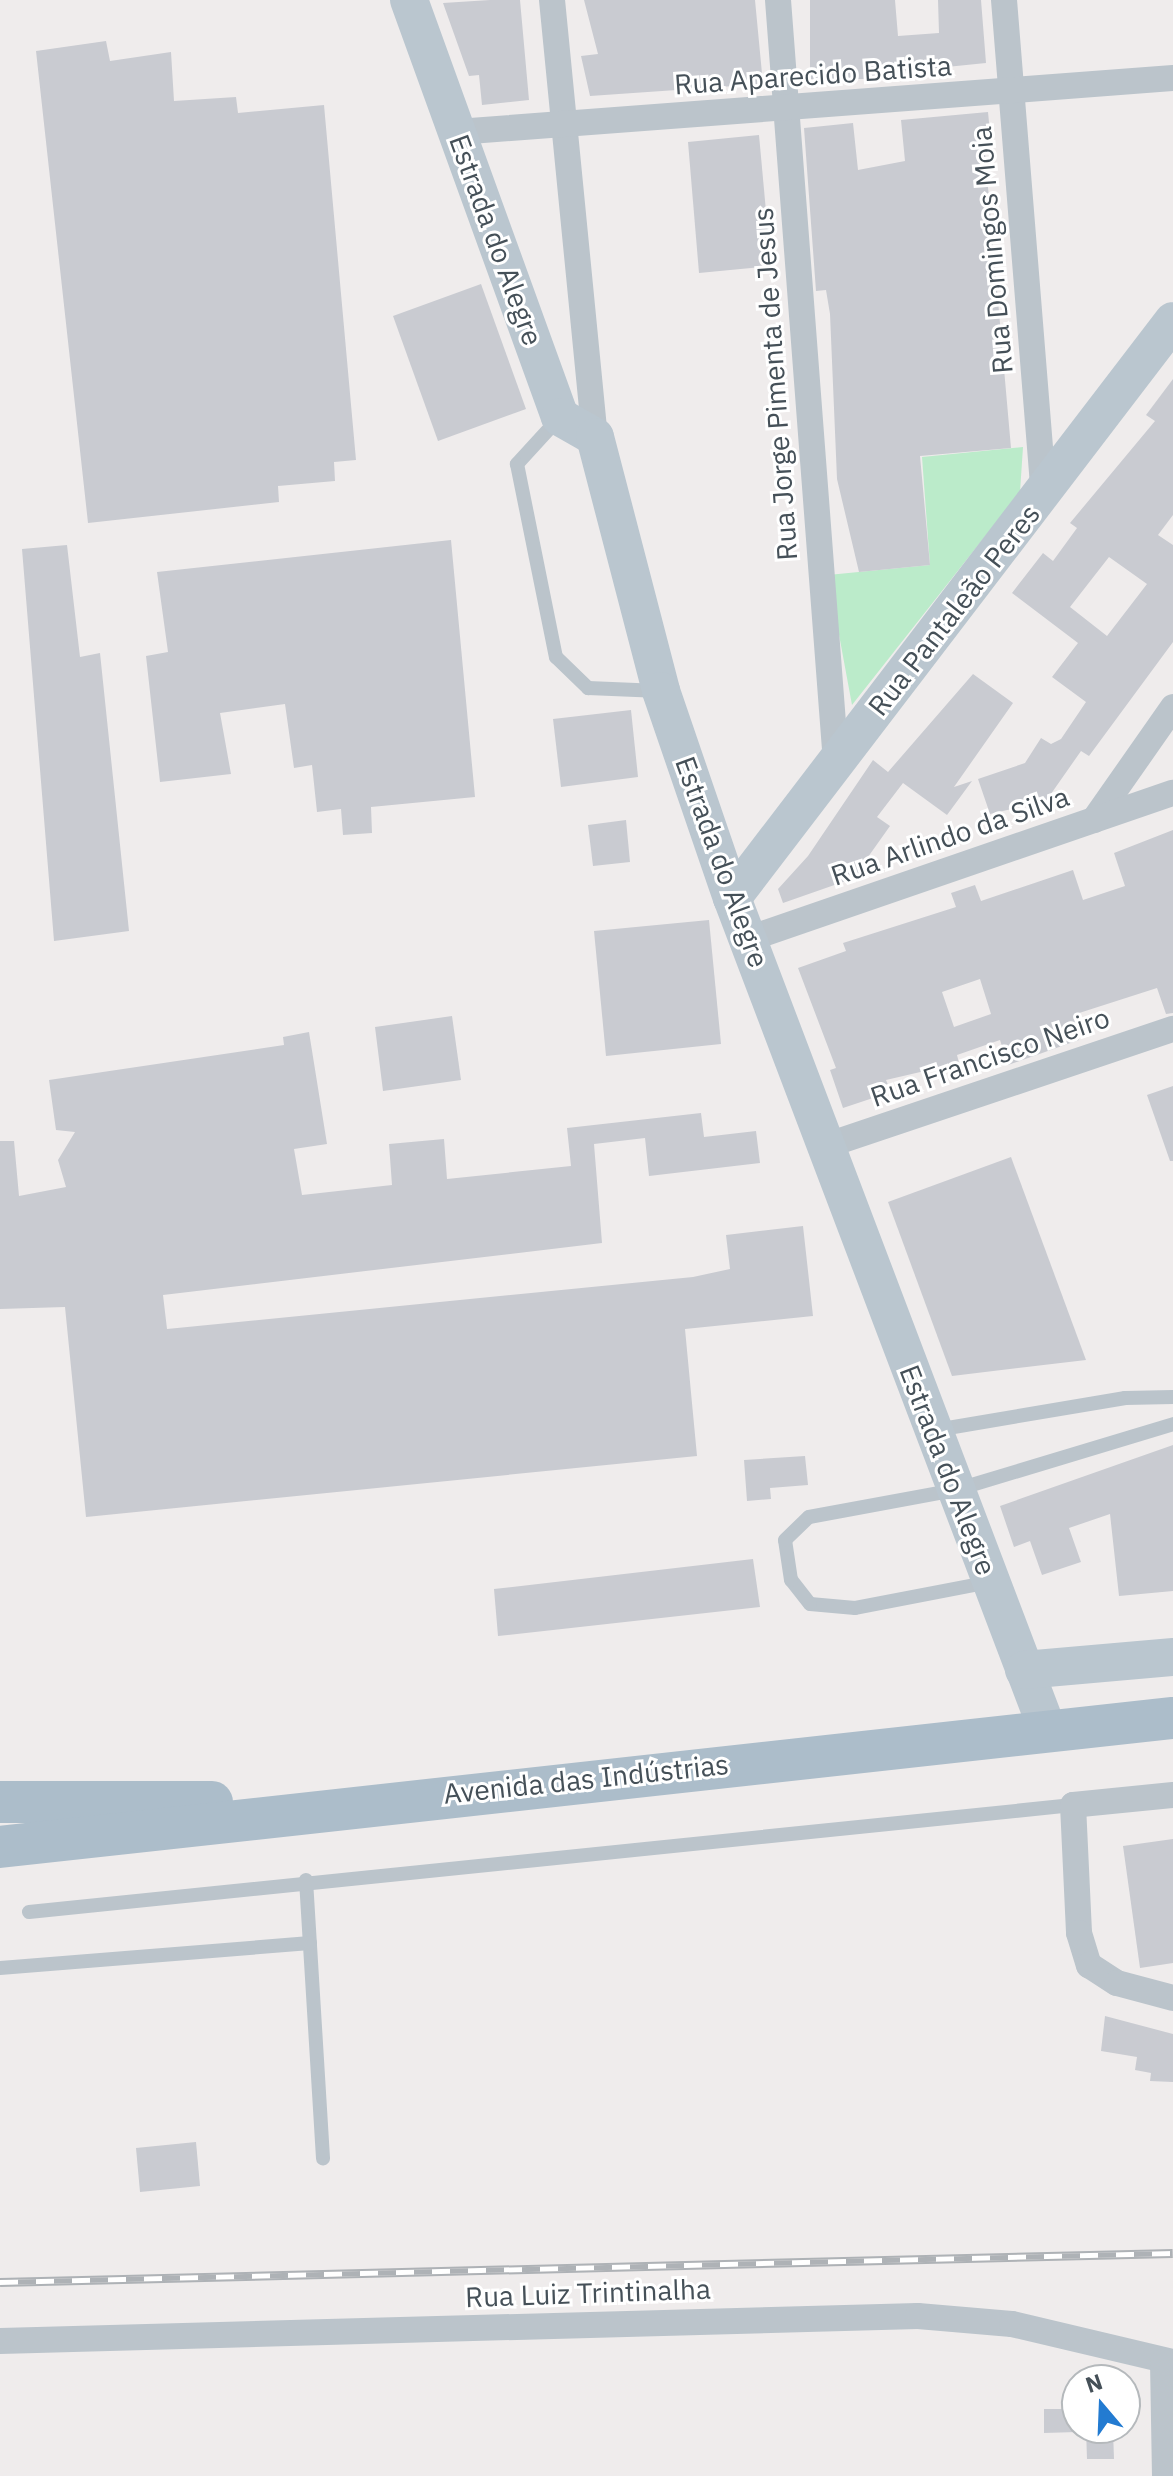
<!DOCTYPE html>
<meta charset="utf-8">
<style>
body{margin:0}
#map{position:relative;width:1173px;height:2476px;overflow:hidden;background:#efecec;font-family:"IBM Plex Sans",sans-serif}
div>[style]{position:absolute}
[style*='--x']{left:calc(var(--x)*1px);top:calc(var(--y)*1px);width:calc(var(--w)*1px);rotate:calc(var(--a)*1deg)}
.green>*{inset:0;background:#bbebca}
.building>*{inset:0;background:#c9cbd1}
.lane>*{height:14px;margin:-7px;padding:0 7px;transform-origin:7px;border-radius:7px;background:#bbc4cb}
.street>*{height:26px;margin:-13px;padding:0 13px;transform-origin:13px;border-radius:13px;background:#bbc4cb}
.secondary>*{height:38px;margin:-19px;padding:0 19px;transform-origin:19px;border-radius:19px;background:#bac6cf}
.primary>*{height:42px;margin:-21px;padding:0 21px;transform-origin:21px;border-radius:21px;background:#acbdca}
.rail>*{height:9px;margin-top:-4.5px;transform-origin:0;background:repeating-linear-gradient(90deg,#fff 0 18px,#aeb2b6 0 36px);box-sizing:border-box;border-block:2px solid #aeb2b6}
span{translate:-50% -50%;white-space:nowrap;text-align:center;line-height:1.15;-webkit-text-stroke:6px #fff;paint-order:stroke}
.street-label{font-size:28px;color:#455058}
.north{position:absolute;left:1061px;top:2364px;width:80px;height:80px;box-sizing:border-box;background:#fff;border:2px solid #b5b9bc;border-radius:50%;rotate:341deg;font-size:22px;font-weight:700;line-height:32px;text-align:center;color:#455058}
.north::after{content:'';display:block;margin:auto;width:28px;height:36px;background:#237bd1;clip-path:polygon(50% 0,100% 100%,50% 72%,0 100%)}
</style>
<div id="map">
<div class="green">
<i style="clip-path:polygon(1023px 447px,1020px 492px,852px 705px,828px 575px,930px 565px,922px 457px)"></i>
</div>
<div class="building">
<i style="clip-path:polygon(490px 0,520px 0,529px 100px,482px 105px,479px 75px,469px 76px,443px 3px)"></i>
<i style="clip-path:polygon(584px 0,755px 0,763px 84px,590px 96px,581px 56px,598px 54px)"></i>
<i style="clip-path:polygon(810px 0,895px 0,898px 36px,939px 33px,938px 0,981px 0,986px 63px,897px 72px,898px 79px,810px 79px)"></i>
<i style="clip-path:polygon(106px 41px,110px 61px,171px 52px,174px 101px,236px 97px,238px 113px,324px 105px,356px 460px,334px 462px,335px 481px,278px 486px,279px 502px,88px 523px,36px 51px)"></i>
<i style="clip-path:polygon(988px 112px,992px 153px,985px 153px,1011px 448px,920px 456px,930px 565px,859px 572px,837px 479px,830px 314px,826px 290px,816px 291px,804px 128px,853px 123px,858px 170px,905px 161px,901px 120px)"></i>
<i style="clip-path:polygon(759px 135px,771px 266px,699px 273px,688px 142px)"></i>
<i style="clip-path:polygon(481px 284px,526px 409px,438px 441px,393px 316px)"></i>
<i style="clip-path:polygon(evenodd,1173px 379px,1173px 515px,1158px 535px,1173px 545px,1173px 642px,1089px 756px,1081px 751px,1046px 801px,990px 814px,978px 779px,1025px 763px,1041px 738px,1051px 744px,1061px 739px,1086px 702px,1052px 677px,1078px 643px,1012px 593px,1043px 553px,1053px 561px,1077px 528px,1070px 523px,1155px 421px,1146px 415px,1173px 379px,1109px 557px,1147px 584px,1107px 636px,1070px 607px,1109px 557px)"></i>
<i style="clip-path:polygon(451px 540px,475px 797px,371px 807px,372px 833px,343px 835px,341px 809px,317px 812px,312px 765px,294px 768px,285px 704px,220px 713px,231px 774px,160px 782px,146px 656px,168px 652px,157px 572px)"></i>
<i style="clip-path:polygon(67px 545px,80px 657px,100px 653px,129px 931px,54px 941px,22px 549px)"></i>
<i style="clip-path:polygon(973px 674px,1013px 703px,954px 787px,972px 781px,947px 815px,903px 783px,877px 817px,890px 826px,868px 857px,883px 868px,783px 903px,778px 889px,808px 856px,873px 760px,888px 772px)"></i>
<i style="clip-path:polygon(631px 710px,638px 777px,561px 787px,553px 719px)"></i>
<i style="clip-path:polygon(626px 820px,630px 862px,593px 866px,588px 825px)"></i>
<i style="clip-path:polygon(evenodd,1173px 830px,1173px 1013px,1166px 1014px,1157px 988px,1076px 1014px,1079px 1040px,1008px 1065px,1000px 1040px,957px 1055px,959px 1063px,886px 1080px,891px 1092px,843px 1108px,830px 1070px,836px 1068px,798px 968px,846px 951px,843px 943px,956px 907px,951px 893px,975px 885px,981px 901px,1073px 870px,1083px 900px,1125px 886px,1114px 853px,1173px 830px,980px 979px,991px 1014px,954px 1027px,942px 992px,980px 979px)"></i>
<i style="clip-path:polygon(709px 920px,721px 1044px,606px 1056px,594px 931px)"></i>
<i style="clip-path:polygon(452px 1016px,461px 1080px,383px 1091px,375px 1027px)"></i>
<i style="clip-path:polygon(309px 1032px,327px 1144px,294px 1149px,302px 1195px,392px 1185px,389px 1144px,444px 1139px,447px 1179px,571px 1166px,567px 1128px,701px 1113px,704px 1137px,756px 1131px,760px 1163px,649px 1176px,645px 1138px,594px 1144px,602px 1243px,163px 1295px,167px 1329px,693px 1277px,730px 1269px,726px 1235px,803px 1226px,813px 1316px,685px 1329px,697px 1456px,86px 1517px,65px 1307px,0 1309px,0 1141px,14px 1141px,19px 1196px,66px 1187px,58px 1160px,75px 1132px,56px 1130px,49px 1080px,284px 1045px,283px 1037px)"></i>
<i style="clip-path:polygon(1173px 1086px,1173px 1161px,1170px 1161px,1147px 1095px)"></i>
<i style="clip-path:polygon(1011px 1157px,1086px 1360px,952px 1376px,888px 1202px)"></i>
<i style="clip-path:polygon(1173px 1445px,1173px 1591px,1119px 1596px,1110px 1514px,1069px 1528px,1081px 1562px,1042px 1575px,1030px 1541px,1014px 1547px,1000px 1506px)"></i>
<i style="clip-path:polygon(805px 1456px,808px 1485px,770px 1488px,771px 1499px,747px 1501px,744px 1460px)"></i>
<i style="clip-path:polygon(753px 1559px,760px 1607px,498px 1636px,494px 1589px)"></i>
<i style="clip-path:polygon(1173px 1839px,1173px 1963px,1140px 1968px,1123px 1846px)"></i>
<i style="clip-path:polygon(1105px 2016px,1173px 2034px,1173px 2082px,1150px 2081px,1151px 2073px,1135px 2070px,1137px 2057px,1101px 2051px)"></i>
<i style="clip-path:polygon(196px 2142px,200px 2186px,140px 2192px,136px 2148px)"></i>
<i style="clip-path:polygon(1044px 2409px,1077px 2409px,1077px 2432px,1044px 2433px)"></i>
<i style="clip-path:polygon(1086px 2428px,1113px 2431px,1114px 2459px,1087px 2459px)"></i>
</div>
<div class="lane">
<i style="--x:560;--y:417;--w:64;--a:132.5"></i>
<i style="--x:517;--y:464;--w:197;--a:78.6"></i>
<i style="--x:556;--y:657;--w:45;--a:44.1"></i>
<i style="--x:588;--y:688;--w:72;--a:2.4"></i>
<i style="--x:936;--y:1430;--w:192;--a:-9.6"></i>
<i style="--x:1125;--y:1398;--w:48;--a:-1.2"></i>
<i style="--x:990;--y:1582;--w:137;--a:169.1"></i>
<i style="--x:855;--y:1608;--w:45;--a:-174.9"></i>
<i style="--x:810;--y:1604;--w:31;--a:-128"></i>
<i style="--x:791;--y:1580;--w:40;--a:-98.5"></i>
<i style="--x:785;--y:1540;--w:33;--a:-44"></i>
<i style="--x:809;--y:1517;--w:148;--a:-10.5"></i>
<i style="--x:955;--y:1490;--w:228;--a:-16.8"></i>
<i style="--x:306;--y:1880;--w:279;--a:86.5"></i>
<i style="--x:29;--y:1912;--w:1049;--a:-5.85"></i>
<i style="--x:0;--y:1968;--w:311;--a:-4.6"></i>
</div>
<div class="street">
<i style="--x:552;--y:0;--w:439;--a:84.4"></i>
<i style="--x:778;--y:0;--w:765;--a:85.65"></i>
<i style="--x:1004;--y:0;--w:496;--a:85.4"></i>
<i style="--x:457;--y:132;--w:718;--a:-4.31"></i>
<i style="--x:1094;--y:820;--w:138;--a:-55"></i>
<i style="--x:748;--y:939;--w:449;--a:-19"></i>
<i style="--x:828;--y:1145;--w:364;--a:-18.6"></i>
<i style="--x:1173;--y:1795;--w:100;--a:174.3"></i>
<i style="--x:1073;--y:1805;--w:128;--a:87.3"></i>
<i style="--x:1079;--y:1933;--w:34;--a:73"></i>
<i style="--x:1089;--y:1965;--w:33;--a:33"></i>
<i style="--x:1117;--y:1983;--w:58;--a:15"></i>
<i style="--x:0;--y:2341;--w:918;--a:-1.56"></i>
<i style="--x:918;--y:2316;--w:94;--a:4.9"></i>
<i style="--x:1012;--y:2324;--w:165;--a:13.3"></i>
<i style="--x:1163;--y:2362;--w:114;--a:89"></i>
</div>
<div class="secondary">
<i style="--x:409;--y:0;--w:443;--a:70.1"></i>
<i style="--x:560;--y:417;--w:40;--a:29.7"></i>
<i style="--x:595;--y:437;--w:262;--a:75.4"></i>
<i style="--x:661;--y:691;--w:219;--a:71.1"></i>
<i style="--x:732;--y:898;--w:891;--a:69.23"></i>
<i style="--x:732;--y:898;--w:726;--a:-52.61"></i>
<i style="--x:1024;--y:1670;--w:150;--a:-5"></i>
</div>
<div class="primary">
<i style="--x:0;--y:1802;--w:212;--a:0"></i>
<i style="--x:0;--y:1847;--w:1180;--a:-6.28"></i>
</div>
<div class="rail">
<i style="--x:0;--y:2282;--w:1173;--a:-1.42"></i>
</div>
<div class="street-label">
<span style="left:813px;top:75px;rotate:-4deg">Rua Aparecido Batista</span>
<span style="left:496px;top:240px;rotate:70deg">Estrada do Alegre</span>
<span style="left:992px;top:250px;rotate:-95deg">Rua Domingos Moia</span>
<span style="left:775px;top:384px;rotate:-94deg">Rua Jorge Pimenta de Jesus</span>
<span style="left:954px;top:610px;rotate:-52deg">Rua Pantaleão Peres</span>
<span style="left:950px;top:836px;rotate:-19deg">Rua Arlindo da Silva</span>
<span style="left:722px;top:862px;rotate:70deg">Estrada do Alegre</span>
<span style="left:990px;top:1057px;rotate:-19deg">Rua Francisco Neiro</span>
<span style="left:948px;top:1470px;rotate:69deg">Estrada do Alegre</span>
<span style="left:586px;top:1779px;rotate:-6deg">Avenida das Indústrias</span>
<span style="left:588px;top:2293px;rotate:-2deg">Rua Luiz Trintinalha</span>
</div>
<div class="north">N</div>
</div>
